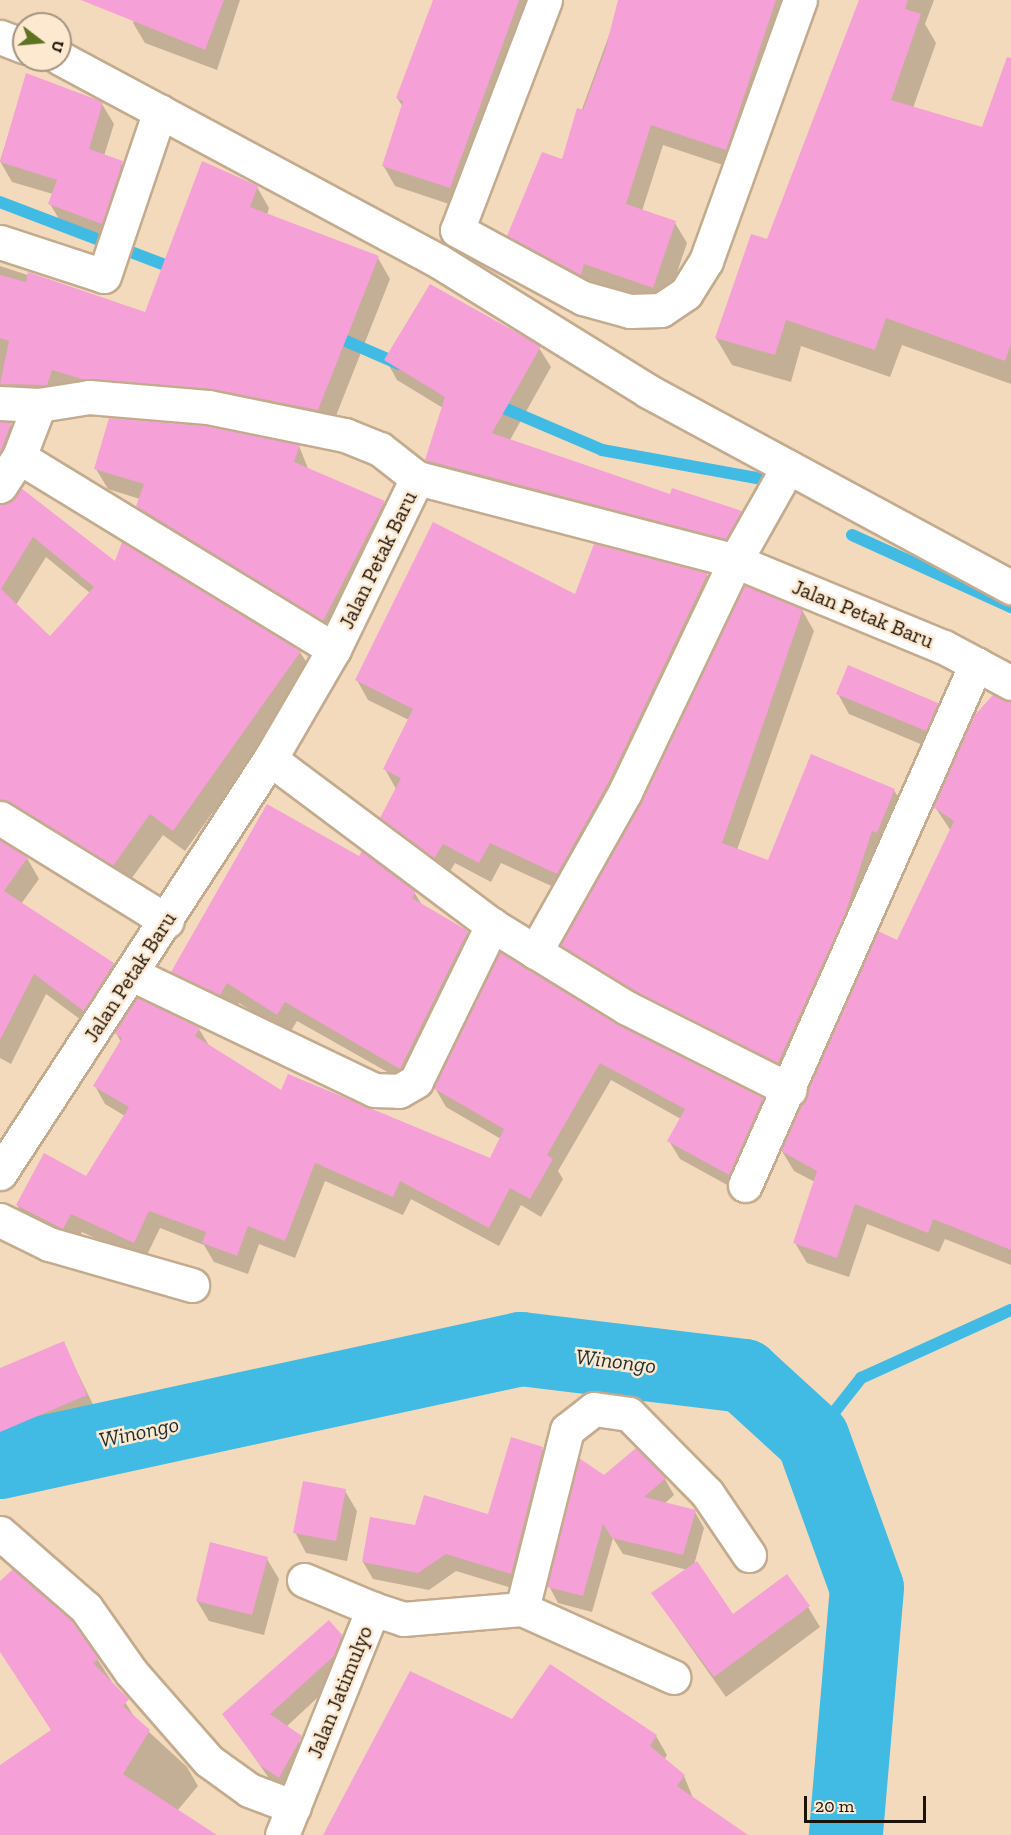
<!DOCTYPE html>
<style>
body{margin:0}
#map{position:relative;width:1011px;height:1835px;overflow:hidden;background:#f4dabc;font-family:"Zilla Slab",serif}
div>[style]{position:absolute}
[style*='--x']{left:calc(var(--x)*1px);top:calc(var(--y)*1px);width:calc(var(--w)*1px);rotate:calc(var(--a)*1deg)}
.shadow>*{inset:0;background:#0003}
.stream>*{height:12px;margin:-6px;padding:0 6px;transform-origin:6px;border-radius:6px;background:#41bbe3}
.river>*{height:74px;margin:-37px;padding:0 37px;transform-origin:37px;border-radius:37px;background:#41bbe3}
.building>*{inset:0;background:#f5a0d6}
.roads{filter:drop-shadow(2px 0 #c3ab8e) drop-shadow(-2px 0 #c3ab8e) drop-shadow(0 2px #c3ab8e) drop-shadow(0 -2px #c3ab8e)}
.street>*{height:33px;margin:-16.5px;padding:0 16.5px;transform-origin:16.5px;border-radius:16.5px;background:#fff}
span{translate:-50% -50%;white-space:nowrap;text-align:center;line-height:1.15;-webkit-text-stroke:5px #fde8d0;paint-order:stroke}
.street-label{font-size:21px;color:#1c1308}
.water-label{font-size:22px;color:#192e35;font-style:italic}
.north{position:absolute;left:12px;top:12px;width:60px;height:60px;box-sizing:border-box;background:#fde8d0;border:2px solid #a39380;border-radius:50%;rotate:106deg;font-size:16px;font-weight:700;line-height:24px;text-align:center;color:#1c1308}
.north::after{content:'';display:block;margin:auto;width:21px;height:27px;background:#5d7222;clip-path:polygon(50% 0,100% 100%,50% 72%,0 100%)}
.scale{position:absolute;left:804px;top:1796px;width:122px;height:27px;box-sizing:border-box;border:3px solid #1c1308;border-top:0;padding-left:8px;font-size:18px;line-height:21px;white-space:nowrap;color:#1c1308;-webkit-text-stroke:4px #fde8d0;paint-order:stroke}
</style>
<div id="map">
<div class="shadow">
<i style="clip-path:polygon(141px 0,240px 0,217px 70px,145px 43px,133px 23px)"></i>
<i style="clip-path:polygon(434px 0,555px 0,461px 208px,395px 186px,383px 165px,403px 107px,397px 98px)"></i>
<i style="clip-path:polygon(622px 0,794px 0,738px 170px,663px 145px,642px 211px,675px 223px,687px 243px,665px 308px,596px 284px,592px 295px,521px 256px,509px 236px,563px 161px)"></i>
<i style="clip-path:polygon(862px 0,934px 0,925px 24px,936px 43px,913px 108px,983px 129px,1011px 106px,1011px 384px,902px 345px,890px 377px,801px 346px,791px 382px,732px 365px,716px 338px,768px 241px)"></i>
<i style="clip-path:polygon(27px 75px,102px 104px,114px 124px,104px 156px,122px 163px,134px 183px,113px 244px,62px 224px,50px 204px,53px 194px,12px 182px,0 161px)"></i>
<i style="clip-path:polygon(257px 187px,269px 208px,267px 215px,378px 258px,390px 279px,330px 431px,225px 410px,0 412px,0 266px,146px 314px)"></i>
<i style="clip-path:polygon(539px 348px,551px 367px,510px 440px,671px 496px,741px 512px,752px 531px,737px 558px,438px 480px,426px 460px,443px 408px,397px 380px,386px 360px)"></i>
<i style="clip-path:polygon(0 422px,11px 424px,23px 445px,0 492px)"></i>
<i style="clip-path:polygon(299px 446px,309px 471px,384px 503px,395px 523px,335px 640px,149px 526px,137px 506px,140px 499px,108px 489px,96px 469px)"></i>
<i style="clip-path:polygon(evenodd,0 504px,116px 563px,123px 544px,300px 652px,313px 673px,185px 851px,163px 835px,126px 886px,0 827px,0 504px,46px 557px,90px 593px,50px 638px,16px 605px,46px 557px)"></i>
<i style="clip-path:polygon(595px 545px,707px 575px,719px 595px,569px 894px,501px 863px,491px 882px,455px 863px,446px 878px,393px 838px,381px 818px,396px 789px,385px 769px,409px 720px,368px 700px,357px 680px,576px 596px)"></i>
<i style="clip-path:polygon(802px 610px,814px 631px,737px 850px,769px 862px,894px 790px,906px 811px,790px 1083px,574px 966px,562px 945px)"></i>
<i style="clip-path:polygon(838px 694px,937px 704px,949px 725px,937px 751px,849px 714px)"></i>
<i style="clip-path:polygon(1011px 703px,1011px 1265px,945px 1239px,939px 1252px,867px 1224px,849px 1277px,807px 1263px,795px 1243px,815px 1182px,794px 1171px,782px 1151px,898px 942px,951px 831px,935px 807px)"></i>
<i style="clip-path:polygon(0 840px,27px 858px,39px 879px,21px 904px,113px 964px,126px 986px,96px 1031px,46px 994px,11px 1064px,0 1058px)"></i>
<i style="clip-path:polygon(414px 892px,422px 905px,467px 932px,479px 953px,414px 1087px,297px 1021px,289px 1034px,239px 1003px,232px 1015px,184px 992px,172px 972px)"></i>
<i style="clip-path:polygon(618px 1026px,762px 1099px,773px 1117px,740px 1192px,680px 1159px,669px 1141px,681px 1119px,611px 1080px,558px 1171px,563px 1179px,541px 1217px,521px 1205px,499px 1246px,411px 1199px,403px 1215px,325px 1181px,295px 1258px,259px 1244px,248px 1274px,214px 1262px,204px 1245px,160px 1228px,144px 1261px,82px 1232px,74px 1246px,28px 1224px,17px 1205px,86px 1178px,125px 1116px,105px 1104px,95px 1086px,121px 1042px,116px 1033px,199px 1029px,210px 1047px,282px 1092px,491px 1160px,501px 1139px,446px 1107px,435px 1088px)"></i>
<i style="clip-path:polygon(63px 1343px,107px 1433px,0 1478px,0 1370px)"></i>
<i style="clip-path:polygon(542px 1449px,552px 1466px,521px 1591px,456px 1571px,429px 1590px,373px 1579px,363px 1562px,416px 1527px,489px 1516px)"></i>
<i style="clip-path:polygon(604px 1477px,665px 1479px,674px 1495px,664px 1504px,695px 1512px,704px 1528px,694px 1565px,733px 1616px,808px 1607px,820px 1627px,726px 1697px,653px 1594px,688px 1570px,623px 1554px,613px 1538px,592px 1612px,558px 1603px,549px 1586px)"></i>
<i style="clip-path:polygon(345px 1491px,357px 1511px,347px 1561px,306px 1553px,295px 1532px)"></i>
<i style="clip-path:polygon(267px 1559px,279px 1579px,264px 1635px,209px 1621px,197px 1601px)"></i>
<i style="clip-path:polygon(0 1584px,98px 1660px,137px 1721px,187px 1767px,198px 1786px,177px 1811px,214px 1835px,9px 1835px,0 1822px,0 1767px,52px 1731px,0 1642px)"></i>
<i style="clip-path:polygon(341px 1636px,352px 1654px,343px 1674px,286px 1727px,311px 1755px,289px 1794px,273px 1784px,224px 1714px)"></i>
<i style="clip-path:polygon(512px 1721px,656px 1736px,667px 1755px,664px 1760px,684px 1776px,693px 1798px,735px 1835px,327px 1835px)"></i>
</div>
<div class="stream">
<i style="--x:0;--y:202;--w:191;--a:20.9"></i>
<i style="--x:332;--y:335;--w:73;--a:23.4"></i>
<i style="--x:492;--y:403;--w:120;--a:23.1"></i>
<i style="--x:602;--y:450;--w:179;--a:10.3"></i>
<i style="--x:852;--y:535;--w:175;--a:24.4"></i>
<i style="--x:813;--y:1439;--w:78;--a:-51.8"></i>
<i style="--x:861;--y:1378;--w:165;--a:-24.4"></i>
</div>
<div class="river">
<i style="--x:0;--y:1462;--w:533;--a:-12.24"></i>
<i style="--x:521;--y:1349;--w:225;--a:6.9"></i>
<i style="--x:744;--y:1376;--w:93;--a:42.4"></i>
<i style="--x:813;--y:1439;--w:158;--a:70.1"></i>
<i style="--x:867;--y:1588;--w:248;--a:94.9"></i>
</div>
<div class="building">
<i style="clip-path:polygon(81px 0,224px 0,205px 50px)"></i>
<i style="clip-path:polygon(433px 0,519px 0,450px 188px,382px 166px,403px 101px,396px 98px)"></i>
<i style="clip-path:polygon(618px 0,776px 0,726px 150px,651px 125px,626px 204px,676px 221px,653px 288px,584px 264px,581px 275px,507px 236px,542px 152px,562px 159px,577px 108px,583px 110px,605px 51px)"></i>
<i style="clip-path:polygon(859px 0,908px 0,905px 9px,921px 14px,891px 100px,982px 127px,1007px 57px,1011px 58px,1011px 344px,1005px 361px,886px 318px,875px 350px,786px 320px,775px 355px,715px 338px,751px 234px,767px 239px)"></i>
<i style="clip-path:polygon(26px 73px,103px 102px,89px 149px,123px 161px,102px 224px,48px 204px,57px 180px,0 162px)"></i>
<i style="clip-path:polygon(202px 161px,258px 186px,250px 207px,379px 256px,318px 410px,212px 389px,82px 379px,52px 370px,47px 385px,0 384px,9px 341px,0 338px,0 275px,26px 282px,28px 272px,145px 312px)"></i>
<i style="clip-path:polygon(430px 284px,541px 346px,492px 433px,670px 494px,672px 488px,742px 511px,726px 539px,425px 460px,445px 397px,384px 360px)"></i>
<i style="clip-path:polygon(109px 418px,205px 426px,300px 445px,294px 462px,385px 501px,323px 621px,136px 506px,144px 484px,94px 469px)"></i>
<i style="clip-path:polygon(0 422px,12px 422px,0 452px)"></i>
<i style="clip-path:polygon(evenodd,21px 488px,115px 561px,122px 542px,301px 651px,173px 831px,150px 814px,113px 866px,0 799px,0 505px,21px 488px,33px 537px,94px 587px,50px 636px,1px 589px,33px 537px)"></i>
<i style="clip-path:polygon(433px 522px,575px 594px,594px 544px,708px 573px,608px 783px,557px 874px,490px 843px,479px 863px,443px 844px,434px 859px,380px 818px,401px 778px,383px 769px,413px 709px,355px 680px)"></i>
<i style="clip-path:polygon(744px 585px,803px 609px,722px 843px,768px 860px,811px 754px,895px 789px,877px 833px,872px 831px,845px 914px,778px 1063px,636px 992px,560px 945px,642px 800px)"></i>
<i style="clip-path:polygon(848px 665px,938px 703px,926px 731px,836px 694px)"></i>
<i style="clip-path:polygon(993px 695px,1011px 702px,1011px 1250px,933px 1219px,928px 1233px,855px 1204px,837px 1258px,793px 1243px,817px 1171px,781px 1151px,878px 931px,897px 940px,954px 821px,933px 807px,973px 717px)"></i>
<i style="clip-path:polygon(267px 804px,359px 856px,362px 851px,416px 891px,412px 898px,468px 931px,400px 1069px,285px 1002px,277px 1015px,227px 983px,220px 995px,171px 972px)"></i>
<i style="clip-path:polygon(0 840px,28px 857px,4px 891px,114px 963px,84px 1011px,34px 974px,0 1040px)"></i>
<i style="clip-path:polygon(500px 952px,619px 1025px,763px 1098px,729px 1175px,667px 1141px,685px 1109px,600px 1063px,547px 1155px,553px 1159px,530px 1199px,510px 1188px,489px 1228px,400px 1181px,393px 1197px,315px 1163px,285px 1241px,248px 1226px,237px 1256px,202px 1243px,206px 1232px,149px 1211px,134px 1243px,71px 1214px,63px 1229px,16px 1205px,44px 1153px,86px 1176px,129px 1107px,93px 1086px,122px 1038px,114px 1033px,137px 997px,200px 1028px,195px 1036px,281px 1090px,288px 1074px,490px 1158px,504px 1129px,433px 1088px)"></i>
<i style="clip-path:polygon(64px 1341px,87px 1395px,0 1432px,0 1368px)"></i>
<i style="clip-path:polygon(511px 1437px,543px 1447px,511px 1574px,446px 1554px,418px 1573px,362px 1562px,370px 1517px,415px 1525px,424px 1495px,488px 1514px)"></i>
<i style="clip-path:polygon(636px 1448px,666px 1478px,644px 1497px,696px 1510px,683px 1555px,612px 1538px,603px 1524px,583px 1596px,547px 1587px,579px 1458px,604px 1475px)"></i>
<i style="clip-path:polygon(303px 1481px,346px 1489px,336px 1541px,293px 1533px)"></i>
<i style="clip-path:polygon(210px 1542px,268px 1557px,252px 1615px,196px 1601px)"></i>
<i style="clip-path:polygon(697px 1561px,733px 1614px,787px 1574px,810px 1606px,714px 1677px,651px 1593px)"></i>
<i style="clip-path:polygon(13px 1569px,72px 1621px,99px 1659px,93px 1663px,129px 1699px,123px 1706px,150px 1730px,123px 1774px,217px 1835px,0 1835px,0 1765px,51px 1730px,0 1652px,0 1581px)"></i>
<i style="clip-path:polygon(329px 1620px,342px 1635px,334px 1656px,270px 1714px,302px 1736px,279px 1778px,261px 1766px,222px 1714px)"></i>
<i style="clip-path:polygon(550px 1664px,657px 1735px,650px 1746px,685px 1775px,677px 1786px,748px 1835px,323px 1835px,410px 1671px,512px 1719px)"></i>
</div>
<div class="roads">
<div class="street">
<i style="--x:545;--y:0;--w:246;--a:110.9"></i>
<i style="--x:457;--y:230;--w:143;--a:28.4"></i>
<i style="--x:583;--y:298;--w:49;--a:15.5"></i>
<i style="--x:630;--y:311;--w:31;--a:-2"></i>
<i style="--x:661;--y:310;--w:30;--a:-34"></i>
<i style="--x:686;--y:293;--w:38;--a:-58"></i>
<i style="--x:706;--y:261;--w:277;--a:-70.2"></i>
<i style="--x:0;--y:37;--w:26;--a:21"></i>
<i style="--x:60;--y:58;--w:431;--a:28.2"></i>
<i style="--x:440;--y:262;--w:245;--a:31.8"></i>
<i style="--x:648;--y:391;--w:413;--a:28.4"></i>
<i style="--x:0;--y:242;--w:109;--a:18.1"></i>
<i style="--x:104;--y:276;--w:174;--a:-71.3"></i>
<i style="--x:0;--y:403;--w:39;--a:3"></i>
<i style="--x:39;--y:405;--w:51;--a:-9.1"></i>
<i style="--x:89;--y:397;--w:119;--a:4.8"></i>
<i style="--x:208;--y:407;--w:140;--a:11.6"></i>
<i style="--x:345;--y:435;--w:38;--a:22"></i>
<i style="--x:380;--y:449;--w:47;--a:38.1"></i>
<i style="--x:19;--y:457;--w:369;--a:31.4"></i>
<i style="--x:0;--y:486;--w:35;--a:-57"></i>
<i style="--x:19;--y:457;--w:56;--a:-69"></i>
<i style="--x:270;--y:759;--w:277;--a:36.8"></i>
<i style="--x:492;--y:925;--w:158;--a:31.6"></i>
<i style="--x:627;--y:1008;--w:182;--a:26.7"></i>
<i style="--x:0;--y:818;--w:196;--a:31.7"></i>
<i style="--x:535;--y:952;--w:184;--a:-60.6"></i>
<i style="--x:625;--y:792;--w:256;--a:-64.5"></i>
<i style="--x:735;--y:561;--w:108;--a:-60.6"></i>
<i style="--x:134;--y:975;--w:266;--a:25.6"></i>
<i style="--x:374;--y:1090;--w:25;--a:2"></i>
<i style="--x:399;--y:1091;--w:20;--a:-30"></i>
<i style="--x:416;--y:1081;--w:174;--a:-64"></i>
<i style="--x:0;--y:1173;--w:494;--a:-56.9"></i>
<i style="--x:270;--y:759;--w:127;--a:-59.8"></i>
<i style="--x:334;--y:649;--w:190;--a:-64.1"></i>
<i style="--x:417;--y:478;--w:329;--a:14.6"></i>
<i style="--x:735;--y:561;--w:226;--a:22.4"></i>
<i style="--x:944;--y:647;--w:76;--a:28.2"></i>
<i style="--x:745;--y:1185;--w:570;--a:-66.09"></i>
<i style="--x:0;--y:1220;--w:55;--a:26.1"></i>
<i style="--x:49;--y:1244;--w:149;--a:16"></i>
<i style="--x:0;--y:1533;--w:114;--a:41.1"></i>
<i style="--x:86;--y:1608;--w:78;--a:54.9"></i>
<i style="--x:131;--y:1672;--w:118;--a:48.8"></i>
<i style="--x:209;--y:1761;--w:49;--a:35.9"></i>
<i style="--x:249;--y:1790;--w:48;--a:20.7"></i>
<i style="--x:304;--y:1580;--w:75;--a:22.8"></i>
<i style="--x:522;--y:1609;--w:185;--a:-75.9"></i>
<i style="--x:567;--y:1430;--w:34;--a:-38"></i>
<i style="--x:594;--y:1409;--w:35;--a:8"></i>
<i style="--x:629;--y:1414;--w:111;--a:45.4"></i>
<i style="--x:707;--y:1493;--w:75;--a:55.9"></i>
<i style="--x:282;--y:1835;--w:244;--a:-68.1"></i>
<i style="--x:373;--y:1609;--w:32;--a:18"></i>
<i style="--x:403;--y:1619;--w:119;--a:-4.8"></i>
<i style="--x:522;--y:1609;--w:166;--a:24.2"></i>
</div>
</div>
<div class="street-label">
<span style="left:378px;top:560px;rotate:-64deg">Jalan Petak Baru</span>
<span style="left:863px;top:614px;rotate:22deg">Jalan Petak Baru</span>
<span style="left:130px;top:977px;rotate:-57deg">Jalan Petak Baru</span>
<span style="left:340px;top:1692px;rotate:-68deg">Jalan Jatimulyo</span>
</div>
<div class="water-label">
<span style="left:616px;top:1361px;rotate:7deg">Winongo</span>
<span style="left:139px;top:1432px;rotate:-12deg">Winongo</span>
</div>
<div class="north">U</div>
<div class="scale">20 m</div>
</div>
